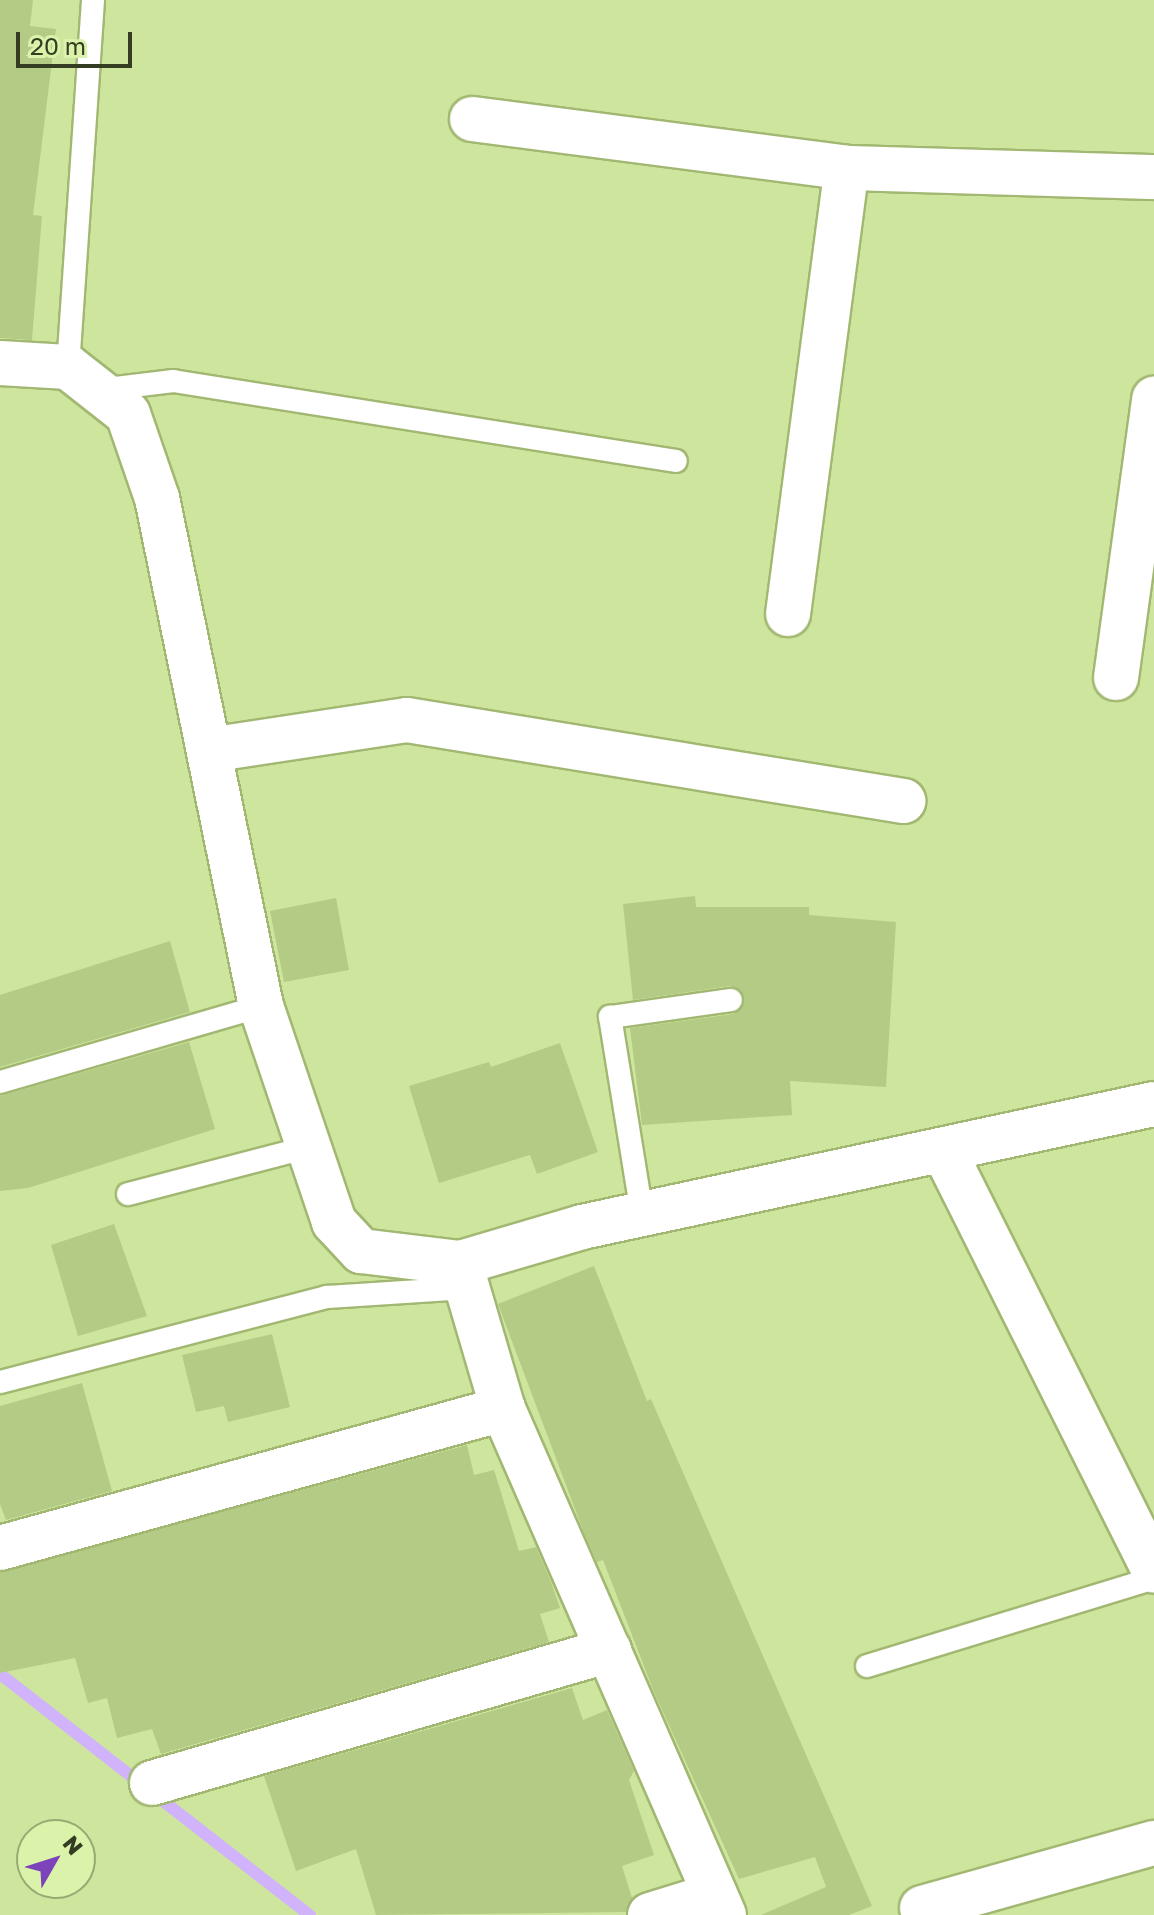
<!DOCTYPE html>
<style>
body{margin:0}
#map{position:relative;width:1154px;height:1915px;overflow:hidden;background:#cee59d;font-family:"Golos Text",sans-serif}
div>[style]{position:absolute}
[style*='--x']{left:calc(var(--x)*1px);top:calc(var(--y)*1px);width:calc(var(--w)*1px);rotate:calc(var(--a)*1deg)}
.stream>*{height:12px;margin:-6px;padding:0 6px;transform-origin:6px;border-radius:6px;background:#d0b3fb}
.building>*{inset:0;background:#b4cb85}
.roads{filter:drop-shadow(2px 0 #a2b872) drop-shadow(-2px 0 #a2b872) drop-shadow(0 2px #a2b872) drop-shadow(0 -2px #a2b872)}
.lane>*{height:22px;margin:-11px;padding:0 11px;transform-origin:11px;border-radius:11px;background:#fff}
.street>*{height:44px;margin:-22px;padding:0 22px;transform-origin:22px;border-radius:22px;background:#fff}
span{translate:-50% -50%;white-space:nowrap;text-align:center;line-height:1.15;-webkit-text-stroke:7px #dbf2aa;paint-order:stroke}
.north{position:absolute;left:16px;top:1819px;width:80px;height:80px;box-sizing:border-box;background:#dbf2aa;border:2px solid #98aa73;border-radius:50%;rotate:51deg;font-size:22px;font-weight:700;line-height:32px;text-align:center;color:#343d21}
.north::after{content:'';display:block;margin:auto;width:28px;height:36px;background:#7d43ba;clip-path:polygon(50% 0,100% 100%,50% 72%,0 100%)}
.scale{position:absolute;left:16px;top:32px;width:116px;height:36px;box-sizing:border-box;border:4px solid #343d21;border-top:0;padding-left:10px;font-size:24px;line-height:28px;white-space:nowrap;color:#343d21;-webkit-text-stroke:6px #dbf2aa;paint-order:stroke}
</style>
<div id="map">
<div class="stream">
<i style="--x:0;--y:1674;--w:393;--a:37.9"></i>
</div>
<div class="building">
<i style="clip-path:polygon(0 0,33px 0,30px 26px,56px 29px,33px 215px,42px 216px,32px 340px,0 338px)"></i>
<i style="clip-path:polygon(695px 896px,696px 907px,809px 907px,809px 915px,896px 922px,886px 1087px,790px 1081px,792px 1115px,642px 1125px,630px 1028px,733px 1014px,744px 1004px,741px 991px,730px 986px,633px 1000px,623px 904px)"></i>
<i style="clip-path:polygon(336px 898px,349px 970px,284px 982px,270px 911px)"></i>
<i style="clip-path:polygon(170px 941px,190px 1012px,0 1067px,0 995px)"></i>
<i style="clip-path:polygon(189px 1042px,215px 1129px,28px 1188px,0 1191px,0 1096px)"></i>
<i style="clip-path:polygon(560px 1043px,598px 1152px,537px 1174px,530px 1155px,439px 1183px,409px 1086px,489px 1062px,491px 1067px)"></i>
<i style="clip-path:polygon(114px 1224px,147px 1316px,78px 1336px,51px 1245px)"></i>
<i style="clip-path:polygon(594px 1266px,647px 1401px,651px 1399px,872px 1906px,849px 1915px,761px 1915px,826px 1887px,815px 1857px,739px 1879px,654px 1692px,603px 1560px,597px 1562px,584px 1533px,498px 1304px)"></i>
<i style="clip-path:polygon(272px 1334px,290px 1407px,228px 1422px,224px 1406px,196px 1412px,182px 1355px)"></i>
<i style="clip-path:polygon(82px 1383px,112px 1491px,6px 1520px,0 1504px,0 1406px)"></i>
<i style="clip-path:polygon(467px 1445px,474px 1475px,494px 1470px,519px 1551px,536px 1547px,551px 1582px,560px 1608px,540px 1614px,549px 1642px,161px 1754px,152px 1729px,117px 1738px,107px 1698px,88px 1703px,75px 1658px,0 1673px,0 1572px)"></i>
<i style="clip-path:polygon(572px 1688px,583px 1720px,607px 1710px,634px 1771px,629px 1780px,654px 1855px,622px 1866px,632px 1898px,626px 1912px,376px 1915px,356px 1849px,296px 1871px,264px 1776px)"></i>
</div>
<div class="roads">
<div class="lane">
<i style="--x:68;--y:367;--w:368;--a:-86.1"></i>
<i style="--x:99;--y:390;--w:75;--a:-6.9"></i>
<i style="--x:173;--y:381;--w:509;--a:9.04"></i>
<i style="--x:0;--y:1082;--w:272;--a:-16.2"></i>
<i style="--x:128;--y:1194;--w:187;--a:-14.6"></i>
<i style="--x:642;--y:1214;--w:200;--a:-99.2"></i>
<i style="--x:610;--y:1017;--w:122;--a:-8"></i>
<i style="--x:0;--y:1382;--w:338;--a:-14.6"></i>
<i style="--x:327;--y:1297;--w:140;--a:-3.7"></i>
<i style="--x:867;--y:1666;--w:300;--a:-17"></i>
</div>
<div class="street">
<i style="--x:472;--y:119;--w:378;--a:7.4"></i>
<i style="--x:847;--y:168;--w:307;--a:1.7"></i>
<i style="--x:0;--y:363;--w:68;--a:3.4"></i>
<i style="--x:68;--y:367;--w:76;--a:38.1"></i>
<i style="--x:128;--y:414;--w:89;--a:71"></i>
<i style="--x:157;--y:498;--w:519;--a:78.43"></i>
<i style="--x:261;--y:1006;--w:228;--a:71.3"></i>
<i style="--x:334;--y:1222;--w:40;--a:47"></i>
<i style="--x:361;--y:1251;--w:100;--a:6.9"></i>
<i style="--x:460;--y:1263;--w:127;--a:-16.4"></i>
<i style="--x:582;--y:1227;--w:585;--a:-12.14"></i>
<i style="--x:788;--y:614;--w:450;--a:-82.5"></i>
<i style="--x:1116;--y:678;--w:282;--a:-82.2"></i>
<i style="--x:209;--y:750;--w:200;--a:-8.6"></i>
<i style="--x:407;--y:720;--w:503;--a:9.27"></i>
<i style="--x:945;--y:1153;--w:467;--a:63.4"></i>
<i style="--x:460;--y:1263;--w:152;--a:73.6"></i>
<i style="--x:503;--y:1409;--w:552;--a:66.41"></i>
<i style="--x:0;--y:1548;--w:522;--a:-15.45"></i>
<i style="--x:152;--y:1783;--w:476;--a:-16.2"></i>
<i style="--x:922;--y:1908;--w:241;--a:-15.7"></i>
<i style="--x:650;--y:1915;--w:68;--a:-17.1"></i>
</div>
</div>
<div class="north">N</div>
<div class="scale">20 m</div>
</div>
